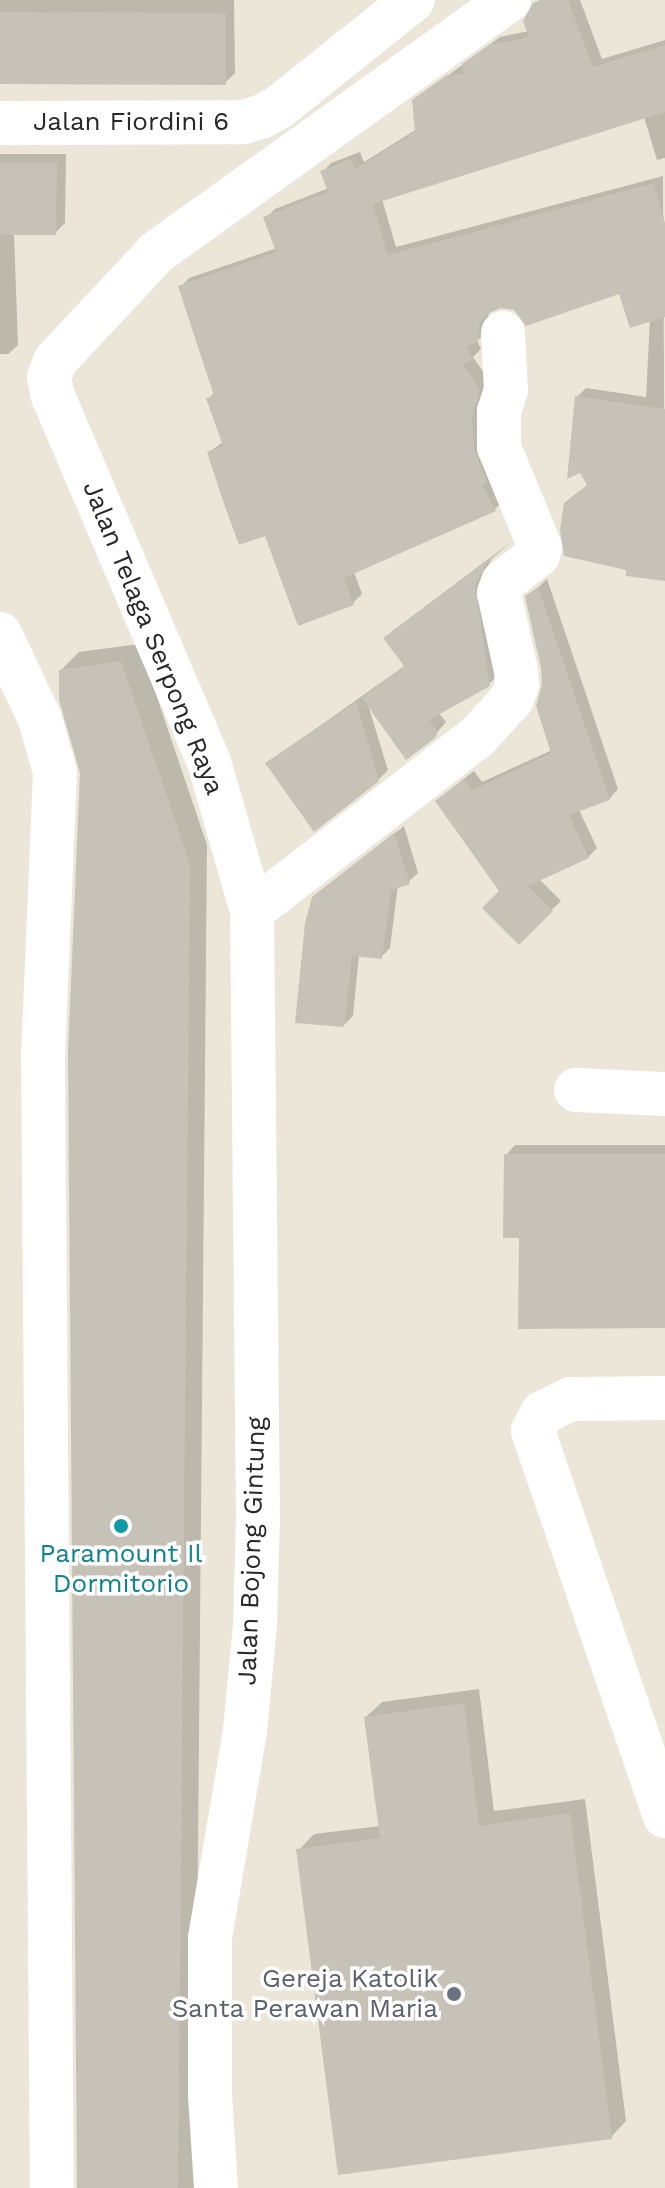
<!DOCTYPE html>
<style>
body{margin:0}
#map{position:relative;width:665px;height:2188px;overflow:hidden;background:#ece6d8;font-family:"Work Sans",sans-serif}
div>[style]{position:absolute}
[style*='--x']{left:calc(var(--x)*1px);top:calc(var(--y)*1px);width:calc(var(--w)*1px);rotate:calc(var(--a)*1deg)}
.shadow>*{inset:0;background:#0003}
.building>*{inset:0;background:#c7c2b8}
.minor>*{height:44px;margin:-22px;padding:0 22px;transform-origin:22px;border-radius:22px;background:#fff}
.dots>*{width:22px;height:22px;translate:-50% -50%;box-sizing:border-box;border:4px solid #fff;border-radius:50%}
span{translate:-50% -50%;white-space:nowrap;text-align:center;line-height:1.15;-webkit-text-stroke:7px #fff;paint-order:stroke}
.street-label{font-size:26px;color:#282828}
.culture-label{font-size:26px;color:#0d838f}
.worship-label{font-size:26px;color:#5b616d}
.right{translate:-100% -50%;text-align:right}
</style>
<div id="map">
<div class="shadow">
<i style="clip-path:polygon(0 0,234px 0,235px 73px,225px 83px,0 82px)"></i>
<i style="clip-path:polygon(539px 0,580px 0,602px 59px,665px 40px,665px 158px,657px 160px,644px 117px,382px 199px,396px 247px,663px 176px,665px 579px,589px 484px,577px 397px,586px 388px,646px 397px,650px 319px,621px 291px,516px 309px,502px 306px,489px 310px,487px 331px,477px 341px,481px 349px,473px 357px,488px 379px,504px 500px,495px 509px,354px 572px,362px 594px,353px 603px,266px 533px,209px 452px,223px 442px,208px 399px,215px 392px,181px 287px,189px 278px,277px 248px,266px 218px,275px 209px,329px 188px,323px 172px,331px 163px,360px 152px,364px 162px,417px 129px,414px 101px,500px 37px,529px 31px)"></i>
<i style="clip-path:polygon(0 154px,66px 154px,65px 223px,55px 233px,14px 233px,18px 345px,8px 354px,0 354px)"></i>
<i style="clip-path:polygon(494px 555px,483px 575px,498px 675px,489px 684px,438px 712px,446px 722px,434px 736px,368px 705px,388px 770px,378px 780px,267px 763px,406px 665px,385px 638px)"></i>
<i style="clip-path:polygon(547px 579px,618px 789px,609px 799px,579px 810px,597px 848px,588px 857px,539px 879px,561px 901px,519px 942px,501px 891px,447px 792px,474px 771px,482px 782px,552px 750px,543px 668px,528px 597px)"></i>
<i style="clip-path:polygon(139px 644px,207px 845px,195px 2188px,79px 2188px,82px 773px,61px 670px,79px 652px)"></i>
<i style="clip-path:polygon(404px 826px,418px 873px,408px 882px,398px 885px,390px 948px,381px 957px,359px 955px,353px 1016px,344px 1025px,313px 898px)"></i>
<i style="clip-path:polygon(515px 1145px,665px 1145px,665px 1328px,520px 1327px,521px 1236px,506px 1155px)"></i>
<i style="clip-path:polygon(479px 1689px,494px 1811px,585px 1799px,626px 2121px,611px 2137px,299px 1850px,314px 1834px,380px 1826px,366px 1717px,382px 1702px)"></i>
</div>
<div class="building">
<i style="clip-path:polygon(540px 0,568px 0,593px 67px,665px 45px,665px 112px,373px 204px,388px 255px,654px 183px,665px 223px,665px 317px,630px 328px,619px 294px,526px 326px,514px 310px,501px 308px,489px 313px,480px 322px,478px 342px,466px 347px,473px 359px,463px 365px,480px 389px,472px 417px,474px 448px,487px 483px,482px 485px,496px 511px,344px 578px,354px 605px,298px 626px,265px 536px,239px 545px,222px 498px,207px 452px,223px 446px,206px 398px,214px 396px,178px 286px,276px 252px,263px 217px,328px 192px,320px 171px,351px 159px,355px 169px,415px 132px,412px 100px,447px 75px,464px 74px,462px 64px,489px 45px,529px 37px,523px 21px,533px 3px)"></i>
<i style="clip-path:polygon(0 12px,226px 13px,226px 85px,0 84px)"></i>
<i style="clip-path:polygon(0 163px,57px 163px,56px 235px,0 235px)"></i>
<i style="clip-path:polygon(575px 396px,665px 409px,665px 581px,626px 576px,626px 570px,564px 556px,560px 530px,564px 503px,587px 485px,580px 473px,567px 479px)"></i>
<i style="clip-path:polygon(511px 542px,487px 563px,475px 585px,490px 686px,429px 720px,438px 732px,435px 738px,406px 760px,362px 698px,404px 666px,383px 638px)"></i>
<i style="clip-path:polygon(538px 587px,610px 800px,569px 815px,589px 858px,528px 886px,553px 911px,519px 945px,482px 908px,499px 891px,435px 801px,464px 779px,472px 790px,551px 753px,536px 706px,542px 684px,541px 668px,525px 596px)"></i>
<i style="clip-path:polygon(121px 661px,190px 864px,178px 2188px,77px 2188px,68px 1053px,80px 773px,59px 700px,59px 670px)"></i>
<i style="clip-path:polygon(356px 702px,379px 781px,314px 832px,265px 763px)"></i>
<i style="clip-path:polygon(394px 833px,410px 884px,391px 890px,382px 959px,352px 956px,344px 1027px,295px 1023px,305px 923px,312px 897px)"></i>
<i style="clip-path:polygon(504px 1154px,665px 1154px,665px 1328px,518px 1329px,519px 1238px,503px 1238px)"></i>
<i style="clip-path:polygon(464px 1703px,479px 1826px,570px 1813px,612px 2139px,338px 2175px,296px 1849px,380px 1838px,364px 1717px)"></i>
</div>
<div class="minor">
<i style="--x:0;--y:123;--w:243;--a:-0.2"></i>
<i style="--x:243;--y:122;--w:19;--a:-16"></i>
<i style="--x:261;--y:117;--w:21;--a:-29"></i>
<i style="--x:279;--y:107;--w:171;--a:-38.6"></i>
<i style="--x:503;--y:333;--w:57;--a:87"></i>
<i style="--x:506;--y:390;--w:22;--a:108"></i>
<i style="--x:499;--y:411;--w:36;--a:90"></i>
<i style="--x:499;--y:447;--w:108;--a:67.7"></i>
<i style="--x:540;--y:547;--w:8;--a:104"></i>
<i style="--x:538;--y:555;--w:44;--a:142.4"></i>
<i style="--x:503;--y:582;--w:12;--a:110"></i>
<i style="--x:499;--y:593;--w:79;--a:77.6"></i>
<i style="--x:516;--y:670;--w:15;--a:86"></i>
<i style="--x:517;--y:685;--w:15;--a:110"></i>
<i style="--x:512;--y:699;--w:52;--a:132.6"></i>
<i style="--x:477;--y:737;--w:284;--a:142.3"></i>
<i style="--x:252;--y:911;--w:155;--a:-106.1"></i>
<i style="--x:209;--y:762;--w:397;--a:-113.1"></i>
<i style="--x:53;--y:397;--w:20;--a:-101"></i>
<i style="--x:49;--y:377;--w:17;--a:-69"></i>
<i style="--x:55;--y:361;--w:149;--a:-46.9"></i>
<i style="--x:157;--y:252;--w:433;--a:-35.6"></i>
<i style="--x:0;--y:634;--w:94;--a:64.8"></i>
<i style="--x:40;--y:719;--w:55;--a:74.2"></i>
<i style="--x:55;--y:772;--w:281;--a:92.4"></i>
<i style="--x:43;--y:1053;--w:1135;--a:89.55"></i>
<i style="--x:576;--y:1090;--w:89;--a:2.6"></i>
<i style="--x:665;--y:1398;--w:94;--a:179.4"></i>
<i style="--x:571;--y:1399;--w:32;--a:154"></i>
<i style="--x:542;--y:1413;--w:20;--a:117"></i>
<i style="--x:533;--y:1431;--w:407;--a:71.1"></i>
<i style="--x:216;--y:2188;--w:94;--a:-93.7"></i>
<i style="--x:210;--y:2094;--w:156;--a:-90"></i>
<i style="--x:210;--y:1938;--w:210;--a:-80.4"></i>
<i style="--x:245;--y:1731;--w:106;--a:-84.6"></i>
<i style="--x:255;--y:1625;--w:105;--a:-88.4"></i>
<i style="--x:258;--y:1520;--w:609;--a:-90.56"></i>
</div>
<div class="dots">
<i style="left:121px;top:1526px;background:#0f9aa8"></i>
<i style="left:454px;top:1994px;background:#6b7280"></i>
</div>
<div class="street-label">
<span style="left:131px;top:122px">Jalan Fiordini 6</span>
<span style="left:153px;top:638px;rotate:68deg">Jalan Telaga Serpong Raya</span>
<span style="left:252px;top:1551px;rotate:-88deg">Jalan Bojong Gintung</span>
</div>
<div class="culture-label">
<span style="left:121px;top:1569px">Paramount Il<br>Dormitorio</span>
</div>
<div class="worship-label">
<span class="right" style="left:438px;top:1994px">Gereja Katolik<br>Santa Perawan Maria</span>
</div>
</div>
